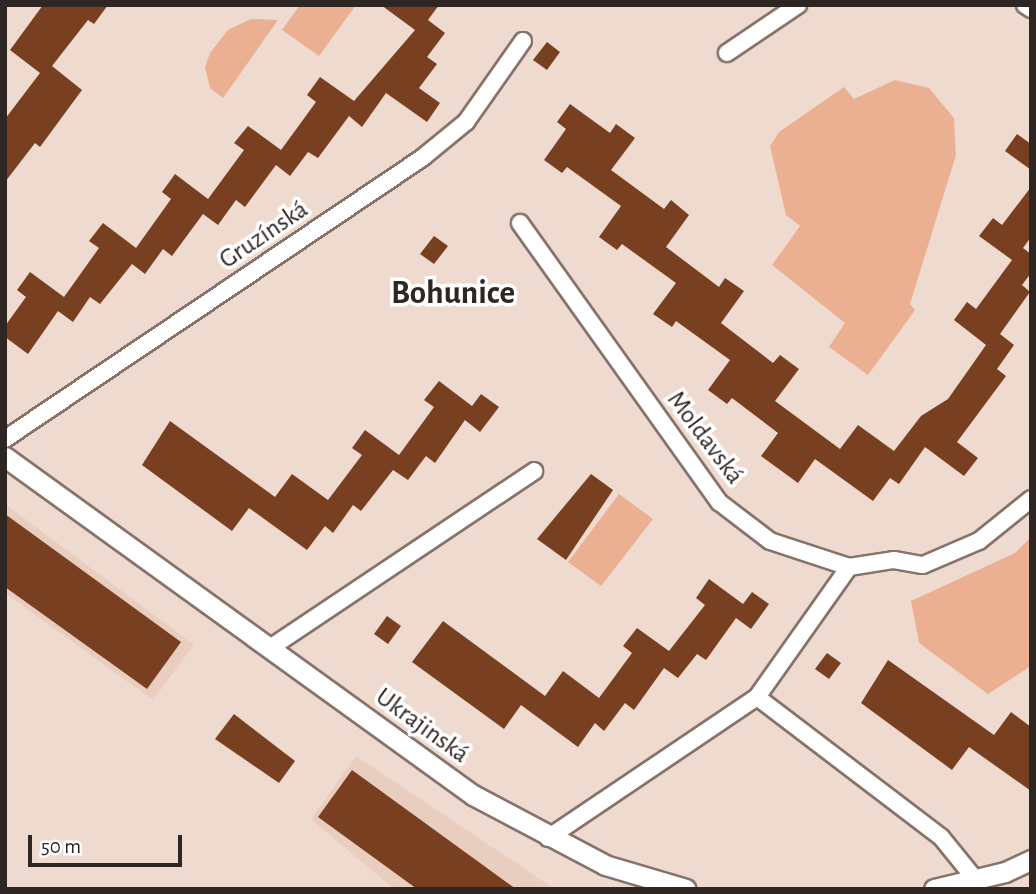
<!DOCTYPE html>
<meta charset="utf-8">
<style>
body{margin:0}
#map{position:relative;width:1036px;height:894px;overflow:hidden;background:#efdad0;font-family:"Alegreya Sans",sans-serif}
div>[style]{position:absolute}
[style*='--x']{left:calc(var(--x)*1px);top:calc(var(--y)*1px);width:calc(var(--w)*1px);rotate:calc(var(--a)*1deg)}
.built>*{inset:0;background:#e9cec0}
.green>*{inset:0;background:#ebaf91}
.building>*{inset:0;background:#783f20}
.roads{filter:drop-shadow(2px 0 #86736a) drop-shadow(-2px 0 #86736a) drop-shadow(0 2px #86736a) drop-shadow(0 -2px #86736a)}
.minor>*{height:16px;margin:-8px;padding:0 8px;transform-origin:8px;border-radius:8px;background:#fff}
.tertiary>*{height:19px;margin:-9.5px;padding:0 9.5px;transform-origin:9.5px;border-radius:9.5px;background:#fff}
span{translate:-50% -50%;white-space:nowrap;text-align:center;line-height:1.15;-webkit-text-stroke:7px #fff;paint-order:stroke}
.street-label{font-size:26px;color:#2e2623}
.district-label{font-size:33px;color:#2e2623;font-weight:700}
.frame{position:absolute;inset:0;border:7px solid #2e2623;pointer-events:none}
.scale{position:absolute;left:28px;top:835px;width:154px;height:32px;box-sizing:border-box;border:4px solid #2e2623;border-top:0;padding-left:9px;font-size:21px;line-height:24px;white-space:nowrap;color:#2e2623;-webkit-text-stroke:5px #fff;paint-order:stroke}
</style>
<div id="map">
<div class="built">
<i style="clip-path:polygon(5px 504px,194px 645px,153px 700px,5px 593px)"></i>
<i style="clip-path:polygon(356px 756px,552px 887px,551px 889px,394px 889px,311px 819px)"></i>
</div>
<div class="green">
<i style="clip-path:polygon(300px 5px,356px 5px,319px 56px,282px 30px)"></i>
<i style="clip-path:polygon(251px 19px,278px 20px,223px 98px,210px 88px,205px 67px,210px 53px,228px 30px)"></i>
<i style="clip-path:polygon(895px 80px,929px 88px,954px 118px,956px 155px,910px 304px,915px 310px,868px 375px,829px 347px,845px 323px,772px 265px,800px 226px,786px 215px,770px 146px,779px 132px,844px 87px,854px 99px)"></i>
<i style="clip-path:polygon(619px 494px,653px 519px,601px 586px,568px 562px)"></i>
<i style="clip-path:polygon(1031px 537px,1031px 666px,988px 694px,919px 643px,911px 601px,1015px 553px)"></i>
</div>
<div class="building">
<i style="clip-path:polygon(43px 5px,108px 5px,94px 24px,88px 20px,52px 66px,82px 90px,40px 147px,35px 143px,5px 182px,5px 119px,40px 73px,10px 50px)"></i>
<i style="clip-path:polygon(381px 5px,439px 5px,428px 20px,445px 33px,427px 57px,437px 64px,419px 88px,440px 103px,427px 122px,386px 93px,362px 127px,349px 116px,318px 158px,308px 152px,290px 176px,276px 165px,245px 207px,236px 200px,218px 225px,203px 214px,172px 256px,163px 249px,145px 274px,132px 264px,100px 304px,90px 297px,73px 322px,58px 311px,28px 354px,5px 337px,5px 326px,26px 297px,17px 290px,30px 272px,64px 297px,99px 248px,89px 241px,103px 223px,136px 248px,171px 199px,162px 192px,175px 174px,208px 199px,244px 150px,234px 143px,248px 126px,281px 150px,316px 102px,307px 95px,320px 77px,354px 101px,415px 30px)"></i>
<i style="clip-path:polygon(547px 42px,560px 52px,547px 70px,533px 60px)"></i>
<i style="clip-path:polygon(570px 104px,610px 133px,616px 124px,635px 138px,611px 170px,664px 209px,671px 200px,689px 215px,666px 247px,719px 287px,725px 278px,744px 291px,721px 323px,773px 363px,780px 355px,799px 369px,775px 401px,840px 449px,858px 425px,894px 451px,921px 416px,948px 399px,986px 345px,954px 320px,967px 302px,976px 309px,1012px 260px,979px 236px,993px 218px,1002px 225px,1031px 187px,1031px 237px,1023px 248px,1031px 254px,1031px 273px,1022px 285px,1030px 292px,1000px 334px,1014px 345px,997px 369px,1006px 376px,957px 442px,978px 458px,964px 476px,925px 447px,899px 484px,890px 478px,873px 501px,815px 459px,798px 483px,761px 456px,778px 433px,732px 398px,727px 404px,708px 390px,730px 360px,676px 321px,672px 327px,653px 314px,676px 283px,622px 244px,617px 250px,599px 237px,621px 206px,567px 167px,562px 173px,544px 160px,566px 129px,557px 122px)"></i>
<i style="clip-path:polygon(1017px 134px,1031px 144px,1031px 170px,1005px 151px)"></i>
<i style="clip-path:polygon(434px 236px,448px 246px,434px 264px,420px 254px)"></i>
<i style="clip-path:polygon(439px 381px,472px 406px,481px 394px,499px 407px,480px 432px,465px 420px,435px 463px,426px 456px,408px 480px,393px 470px,361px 511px,353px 505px,333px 533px,325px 526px,307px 550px,249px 508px,232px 531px,142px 465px,170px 421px,275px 497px,292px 474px,328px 500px,362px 455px,352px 448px,365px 430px,399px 455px,434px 407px,424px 400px)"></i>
<i style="clip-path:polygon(591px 474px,613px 490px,566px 560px,537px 539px)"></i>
<i style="clip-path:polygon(5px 514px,181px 642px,147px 689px,5px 587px)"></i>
<i style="clip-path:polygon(709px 579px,743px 604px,752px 592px,769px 604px,751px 629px,736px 618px,706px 660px,697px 654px,678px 678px,664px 668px,634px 710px,625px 703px,604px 731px,595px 723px,578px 747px,521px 705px,504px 729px,412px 662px,443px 621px,545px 696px,563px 671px,599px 698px,632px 653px,623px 646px,637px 628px,669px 651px,705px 605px,696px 598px)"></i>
<i style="clip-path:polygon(387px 616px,401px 626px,388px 644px,374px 634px)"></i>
<i style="clip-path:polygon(827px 653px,841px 663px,829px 679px,815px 669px)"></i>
<i style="clip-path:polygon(888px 660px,994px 735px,1011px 712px,1031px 727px,1031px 791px,969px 747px,952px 770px,861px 703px)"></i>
<i style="clip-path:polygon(234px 714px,295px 761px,279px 783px,215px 739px)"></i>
<i style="clip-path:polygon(352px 770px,516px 889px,417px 889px,318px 817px)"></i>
</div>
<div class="roads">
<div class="minor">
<i style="--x:1025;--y:5;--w:7;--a:34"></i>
<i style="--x:727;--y:53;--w:86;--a:-34.1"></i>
<i style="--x:520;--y:223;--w:343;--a:54.5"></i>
<i style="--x:719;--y:502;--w:64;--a:37.4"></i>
<i style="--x:770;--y:541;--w:83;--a:18.2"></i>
<i style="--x:849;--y:567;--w:46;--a:-8.8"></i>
<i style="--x:894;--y:560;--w:29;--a:10"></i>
<i style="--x:923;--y:565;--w:61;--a:-23.2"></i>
<i style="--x:979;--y:541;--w:67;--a:-38.9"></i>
<i style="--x:5;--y:439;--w:503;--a:-33.97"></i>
<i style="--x:422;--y:158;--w:57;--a:-39.3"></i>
<i style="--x:466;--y:122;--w:99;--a:-54.9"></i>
<i style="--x:270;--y:648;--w:318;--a:-33.8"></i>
<i style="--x:757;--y:697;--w:159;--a:-54.7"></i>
<i style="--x:548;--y:838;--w:252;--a:-34"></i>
<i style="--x:757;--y:697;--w:231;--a:37.3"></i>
<i style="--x:941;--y:837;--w:55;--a:50.9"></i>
</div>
<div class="tertiary">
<i style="--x:5;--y:457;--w:577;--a:35.84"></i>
<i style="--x:473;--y:795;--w:149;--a:27.9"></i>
<i style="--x:605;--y:865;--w:84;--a:16.5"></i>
<i style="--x:934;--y:889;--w:73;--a:-13.5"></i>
<i style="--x:1005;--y:872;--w:29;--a:-25"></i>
</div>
</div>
<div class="street-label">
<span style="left:264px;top:235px;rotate:-34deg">Gruzínská</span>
<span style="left:705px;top:438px;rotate:53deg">Moldavská</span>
<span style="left:422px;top:726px;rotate:36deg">Ukrajinská</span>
</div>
<div class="district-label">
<span style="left:453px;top:294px">Bohunice</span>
</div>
<div class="frame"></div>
<div class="scale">50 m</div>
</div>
